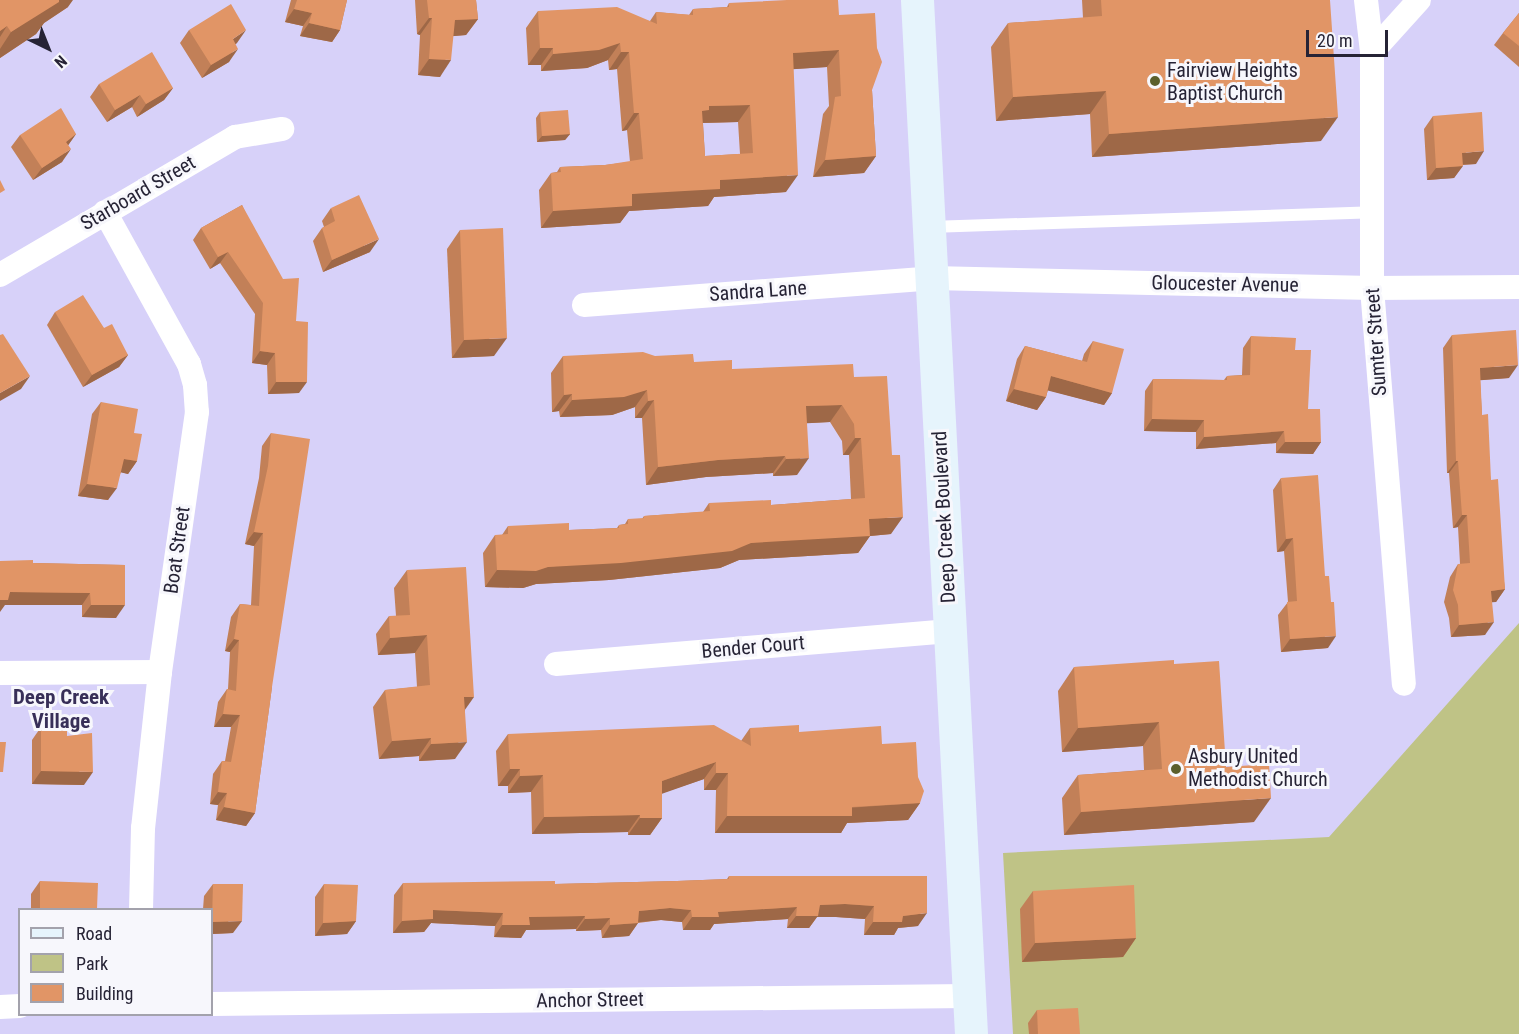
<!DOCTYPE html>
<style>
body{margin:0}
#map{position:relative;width:1519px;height:1034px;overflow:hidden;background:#d7d1f9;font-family:"Roboto Condensed",sans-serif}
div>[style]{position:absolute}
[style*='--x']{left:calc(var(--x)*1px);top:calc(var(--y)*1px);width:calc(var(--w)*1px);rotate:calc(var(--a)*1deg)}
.green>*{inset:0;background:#bfc386}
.lane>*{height:12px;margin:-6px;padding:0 6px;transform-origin:6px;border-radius:6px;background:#fff}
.street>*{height:24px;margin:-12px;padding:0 12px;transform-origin:12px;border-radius:12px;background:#fff}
.secondary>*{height:33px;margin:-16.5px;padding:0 16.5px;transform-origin:16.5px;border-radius:16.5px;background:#e6f4fc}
.wall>*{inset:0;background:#c28058}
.shaded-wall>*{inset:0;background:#9e6847}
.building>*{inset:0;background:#e19566}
.dots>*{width:16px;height:16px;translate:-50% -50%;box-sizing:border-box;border:3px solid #f7f7fc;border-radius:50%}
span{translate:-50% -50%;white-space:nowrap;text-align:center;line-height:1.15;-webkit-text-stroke:6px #f7f7fc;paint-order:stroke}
.poi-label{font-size:20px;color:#262335}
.left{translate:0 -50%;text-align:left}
.street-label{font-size:20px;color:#262335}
.neighbourhood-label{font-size:21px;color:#382f58;font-weight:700}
.legend{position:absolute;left:18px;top:908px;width:195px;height:108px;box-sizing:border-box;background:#f7f7fc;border:2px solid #a3a2ac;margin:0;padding:8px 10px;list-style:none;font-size:18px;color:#262335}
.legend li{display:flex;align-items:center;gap:12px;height:30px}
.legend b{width:30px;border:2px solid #a3a2ac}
.north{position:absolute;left:18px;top:18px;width:60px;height:60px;-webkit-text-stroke:4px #f7f7fc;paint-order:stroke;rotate:137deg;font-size:16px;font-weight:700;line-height:24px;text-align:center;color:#262335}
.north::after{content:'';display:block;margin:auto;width:21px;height:27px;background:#262335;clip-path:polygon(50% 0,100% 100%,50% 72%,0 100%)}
.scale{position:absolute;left:1306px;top:30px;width:82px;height:27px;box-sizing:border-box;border:3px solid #262335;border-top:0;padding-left:8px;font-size:18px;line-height:21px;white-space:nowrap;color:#262335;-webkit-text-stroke:4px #f7f7fc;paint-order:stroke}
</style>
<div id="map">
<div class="green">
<i style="clip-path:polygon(1519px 623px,1519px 1034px,1013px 1034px,1003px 853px,1329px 837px)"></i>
</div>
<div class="lane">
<i style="--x:930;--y:227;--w:442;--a:-1.9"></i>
</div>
<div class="street">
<i style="--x:1366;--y:0;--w:52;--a:83.4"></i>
<i style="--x:1372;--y:52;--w:236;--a:90"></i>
<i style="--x:1372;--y:288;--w:397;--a:85.4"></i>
<i style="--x:1372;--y:52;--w:70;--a:-47.9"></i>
<i style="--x:105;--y:212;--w:174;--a:61.1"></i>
<i style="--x:189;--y:364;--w:22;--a:74"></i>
<i style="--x:195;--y:385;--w:27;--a:86"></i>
<i style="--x:197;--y:412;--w:263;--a:98.1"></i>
<i style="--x:160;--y:672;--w:157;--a:96.2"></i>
<i style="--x:143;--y:828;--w:82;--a:91.4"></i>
<i style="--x:0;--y:275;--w:273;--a:-30.4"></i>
<i style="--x:235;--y:137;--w:48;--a:-9.7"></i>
<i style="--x:584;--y:305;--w:349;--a:-4.4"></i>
<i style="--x:932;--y:278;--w:440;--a:1.3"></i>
<i style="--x:1372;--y:288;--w:147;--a:-0.4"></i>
<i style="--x:556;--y:664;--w:395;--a:-4.8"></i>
<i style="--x:0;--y:673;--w:160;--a:-0.4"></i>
<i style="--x:212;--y:1004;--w:756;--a:-0.61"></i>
<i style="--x:0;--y:1007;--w:20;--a:-3"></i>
</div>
<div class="secondary">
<i style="--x:917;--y:0;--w:1035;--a:87.01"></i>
</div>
<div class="wall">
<i style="clip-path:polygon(0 0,68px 7px,44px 23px,36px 34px,0 58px)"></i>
<i style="clip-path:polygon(291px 0,347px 0,340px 30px,332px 42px,300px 36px,303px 26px,285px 22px)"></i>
<i style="clip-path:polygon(415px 0,476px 0,478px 19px,466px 35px,453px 36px,440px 77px,418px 75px,420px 35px,417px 34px)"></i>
<i style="clip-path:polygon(1082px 0,1330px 0,1321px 141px,1092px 157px,1090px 114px,996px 121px,991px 47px,1008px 23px,1083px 18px)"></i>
<i style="clip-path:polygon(evenodd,729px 3px,839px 15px,872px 90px,876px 156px,864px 173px,813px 177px,823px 114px,829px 106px,827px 67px,793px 69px,786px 192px,714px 197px,708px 206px,629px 211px,620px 223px,541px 228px,539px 190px,551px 173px,557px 172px,560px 167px,605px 165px,630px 162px,627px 130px,622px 131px,617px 69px,609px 70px,608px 60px,587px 68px,541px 71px,541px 65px,528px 65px,526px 28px,538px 11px,650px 21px,656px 12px,689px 15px,693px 9px,727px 7px,729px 3px,738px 122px,740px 154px,705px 156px,703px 123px,738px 122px)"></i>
<i style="clip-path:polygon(1519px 13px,1519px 67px,1494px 45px,1503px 33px)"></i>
<i style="clip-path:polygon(189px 30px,237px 43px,235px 44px,229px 62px,202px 78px,180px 43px)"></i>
<i style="clip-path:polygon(99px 84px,173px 88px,164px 100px,137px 117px,132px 107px,107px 122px,90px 97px)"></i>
<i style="clip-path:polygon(540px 112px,570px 134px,565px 140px,537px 142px,536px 118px)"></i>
<i style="clip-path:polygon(1433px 116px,1476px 164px,1463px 165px,1454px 178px,1427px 180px,1424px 129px)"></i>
<i style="clip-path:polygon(76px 134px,68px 145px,62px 162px,33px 180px,11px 147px,20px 135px)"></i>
<i style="clip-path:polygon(242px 205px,296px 321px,299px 393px,268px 394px,267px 365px,252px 363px,255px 314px,220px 263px,210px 269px,193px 240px,201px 228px)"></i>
<i style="clip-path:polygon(331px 208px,370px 252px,323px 272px,313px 241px,322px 228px,324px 227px,322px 221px)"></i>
<i style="clip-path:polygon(460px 230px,494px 356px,452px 358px,447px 249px)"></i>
<i style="clip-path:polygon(55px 312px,104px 328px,128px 355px,119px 367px,83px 387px,47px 325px)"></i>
<i style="clip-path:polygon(1452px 335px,1509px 378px,1480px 380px,1482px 415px,1505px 589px,1496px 602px,1492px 602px,1485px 635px,1451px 637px,1449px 618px,1444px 602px,1450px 577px,1458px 564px,1460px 564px,1458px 527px,1453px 528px,1449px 473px,1447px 473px,1443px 348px)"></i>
<i style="clip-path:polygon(1251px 336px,1295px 350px,1308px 409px,1321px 442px,1313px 454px,1276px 453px,1276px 443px,1196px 449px,1196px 432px,1144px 431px,1145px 391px,1153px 379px,1224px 380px,1227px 376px,1242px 375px,1243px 348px)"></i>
<i style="clip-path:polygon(1093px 341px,1112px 393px,1104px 405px,1048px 390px,1046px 397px,1037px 410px,1006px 401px,1017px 359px,1025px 346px,1082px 361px,1084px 354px)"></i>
<i style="clip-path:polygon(563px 356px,655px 356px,732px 369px,854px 377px,891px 534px,870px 536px,858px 553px,739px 560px,720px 568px,609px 580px,536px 584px,523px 588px,485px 587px,483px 553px,495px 535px,502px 535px,508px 526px,569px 530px,617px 528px,619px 525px,625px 524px,628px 519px,642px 519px,644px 516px,703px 512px,709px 503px,771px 505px,851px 499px,849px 455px,843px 455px,842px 441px,830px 422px,807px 423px,797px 475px,773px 476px,773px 473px,706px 477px,646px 485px,642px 418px,635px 418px,635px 407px,612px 415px,560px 417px,559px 411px,552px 412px,551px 373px)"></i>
<i style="clip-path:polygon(101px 402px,134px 433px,137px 461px,128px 474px,121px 472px,108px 500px,78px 496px,92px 414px)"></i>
<i style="clip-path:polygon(271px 433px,272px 687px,255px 813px,246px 826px,216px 820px,218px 805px,210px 804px,213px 774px,222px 761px,225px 761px,231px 727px,214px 727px,218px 702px,227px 689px,228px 689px,230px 652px,225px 651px,231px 617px,240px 604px,251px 605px,254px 546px,245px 544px,259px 478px,262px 446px)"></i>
<i style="clip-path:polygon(1281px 478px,1328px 648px,1281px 652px,1278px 615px,1288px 602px,1284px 551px,1277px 552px,1273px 490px)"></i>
<i style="clip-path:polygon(33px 563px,125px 565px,116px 618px,82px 617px,82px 605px,5px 605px)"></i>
<i style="clip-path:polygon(407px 570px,465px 710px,455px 759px,419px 761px,419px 756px,379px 759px,373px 707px,385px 690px,417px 687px,415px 653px,378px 655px,376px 634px,389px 616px,396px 616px,394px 588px)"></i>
<i style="clip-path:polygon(1174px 664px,1254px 822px,1064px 835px,1062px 798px,1078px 775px,1144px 770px,1143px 746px,1062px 752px,1058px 691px,1074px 667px)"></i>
<i style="clip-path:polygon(41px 727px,67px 736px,84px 785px,32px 784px,32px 740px)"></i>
<i style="clip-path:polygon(750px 728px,799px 732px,882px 744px,920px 803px,908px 820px,847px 823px,841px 833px,715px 833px,716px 790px,704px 790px,704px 779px,662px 793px,662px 818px,650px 835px,628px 835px,628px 832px,532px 834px,531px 792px,508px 793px,508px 786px,498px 786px,496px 751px,508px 734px,741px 741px)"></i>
<i style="clip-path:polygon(729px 876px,927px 876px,918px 926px,898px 928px,894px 935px,864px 935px,865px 919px,836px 917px,817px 917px,809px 928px,787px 928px,788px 919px,714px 924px,710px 930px,683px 930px,682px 922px,661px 920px,638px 923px,629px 936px,602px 938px,601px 930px,576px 931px,576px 929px,526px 930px,521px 938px,494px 937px,495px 926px,431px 923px,424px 932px,393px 933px,394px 895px,403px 883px,555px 884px,677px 881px,727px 879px)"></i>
<i style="clip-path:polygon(40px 881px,97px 909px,31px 909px,31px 894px)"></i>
<i style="clip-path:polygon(213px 884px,233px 933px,212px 934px,212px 909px,203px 909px,204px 896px)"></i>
<i style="clip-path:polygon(324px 884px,356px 921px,347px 934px,315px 936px,315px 897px)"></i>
<i style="clip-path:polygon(1033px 891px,1136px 938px,1123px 957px,1022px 962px,1020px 909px)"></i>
<i style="clip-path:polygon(1037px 1010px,1080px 1034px,1029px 1034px,1028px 1023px)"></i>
</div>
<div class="shaded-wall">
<i style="clip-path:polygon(57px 0,73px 0,68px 7px,44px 23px,36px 34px,0 58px,0 49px,11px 32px)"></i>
<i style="clip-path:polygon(294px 9px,312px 13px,303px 26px,285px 22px)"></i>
<i style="clip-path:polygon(429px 18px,432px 18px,420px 35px,417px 34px)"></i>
<i style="clip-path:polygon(478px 19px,466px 35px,443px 37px,455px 20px)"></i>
<i style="clip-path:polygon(309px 23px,340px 30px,332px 42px,300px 36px)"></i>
<i style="clip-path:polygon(7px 26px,0 37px,0 31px)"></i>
<i style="clip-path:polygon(246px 30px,237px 43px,224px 52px,233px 39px)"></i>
<i style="clip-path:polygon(620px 43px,608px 60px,587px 68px,541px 71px,553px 54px)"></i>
<i style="clip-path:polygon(540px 48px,553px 48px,541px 65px,528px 65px)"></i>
<i style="clip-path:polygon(238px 49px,229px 62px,202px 78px,211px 65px)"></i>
<i style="clip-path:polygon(839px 50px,827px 67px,781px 70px,793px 53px)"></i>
<i style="clip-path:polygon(621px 52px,629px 52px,617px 69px,609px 70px)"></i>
<i style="clip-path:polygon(429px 59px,451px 60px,440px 77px,418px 75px)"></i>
<i style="clip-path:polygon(173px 88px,164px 100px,137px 117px,146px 104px)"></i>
<i style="clip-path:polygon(1106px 91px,1090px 114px,996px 121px,1013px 97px)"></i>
<i style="clip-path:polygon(140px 95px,132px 107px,107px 122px,115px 110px)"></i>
<i style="clip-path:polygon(750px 105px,738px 122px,700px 123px,702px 111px,709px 106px)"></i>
<i style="clip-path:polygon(634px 113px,639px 113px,627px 130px,622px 131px)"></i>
<i style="clip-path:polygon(1338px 117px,1321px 141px,1092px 157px,1109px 134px)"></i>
<i style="clip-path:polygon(76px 134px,67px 147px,66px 142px)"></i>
<i style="clip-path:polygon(570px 134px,565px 140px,537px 142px,542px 136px)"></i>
<i style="clip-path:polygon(71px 149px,62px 162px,33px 180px,42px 168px)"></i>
<i style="clip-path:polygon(1484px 151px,1476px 164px,1453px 165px,1462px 153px)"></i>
<i style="clip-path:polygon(876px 156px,864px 173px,813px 177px,825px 160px)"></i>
<i style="clip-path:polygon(1463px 166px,1454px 178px,1427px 180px,1436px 168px)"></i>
<i style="clip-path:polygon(798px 175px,786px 192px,714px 197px,708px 206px,629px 211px,620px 223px,541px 228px,553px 211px,632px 194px,720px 180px)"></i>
<i style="clip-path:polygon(379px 239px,370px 252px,323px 272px,332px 260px)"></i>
<i style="clip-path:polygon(228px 252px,220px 263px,210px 269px,218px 257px)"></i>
<i style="clip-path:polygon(507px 338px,494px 356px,452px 358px,464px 340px)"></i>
<i style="clip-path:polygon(260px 351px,275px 353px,267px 365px,252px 363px)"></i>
<i style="clip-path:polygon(128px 355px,119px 367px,83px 387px,92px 375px)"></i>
<i style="clip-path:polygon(1518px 365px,1509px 378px,1471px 381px,1480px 368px)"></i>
<i style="clip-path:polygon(30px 376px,21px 389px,0 401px,0 393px)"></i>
<i style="clip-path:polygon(1051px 376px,1112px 393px,1104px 405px,1042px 389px)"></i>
<i style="clip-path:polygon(276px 382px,307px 382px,299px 393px,268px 394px)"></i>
<i style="clip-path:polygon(1014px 389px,1046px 397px,1037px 410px,1006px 401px)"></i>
<i style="clip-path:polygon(647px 390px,635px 407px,612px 415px,560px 417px,572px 400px)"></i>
<i style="clip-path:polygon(572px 394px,559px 411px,552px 412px,564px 395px)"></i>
<i style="clip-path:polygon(654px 400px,642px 418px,635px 418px,648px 401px)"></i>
<i style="clip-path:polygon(842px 405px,830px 422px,794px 424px,806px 406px)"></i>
<i style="clip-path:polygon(1152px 419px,1204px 420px,1196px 432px,1144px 431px)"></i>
<i style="clip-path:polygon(1284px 431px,1276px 443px,1196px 449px,1204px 437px)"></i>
<i style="clip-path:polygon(855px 438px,861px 438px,849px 455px,843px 455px)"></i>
<i style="clip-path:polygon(1285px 442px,1321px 442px,1313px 454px,1276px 453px)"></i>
<i style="clip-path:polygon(785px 456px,773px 473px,706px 477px,646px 485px,658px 467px,718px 460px)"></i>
<i style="clip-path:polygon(809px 458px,797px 475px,773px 476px,786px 459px)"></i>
<i style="clip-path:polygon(124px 459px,137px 461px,128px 474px,115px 471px)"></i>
<i style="clip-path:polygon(1456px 461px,1458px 461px,1449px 473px,1447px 473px)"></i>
<i style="clip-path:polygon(87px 484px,117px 488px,108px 500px,78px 496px)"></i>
<i style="clip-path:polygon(1462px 515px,1467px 515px,1458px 527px,1453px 528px)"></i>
<i style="clip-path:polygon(903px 517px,891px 534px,870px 536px,858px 553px,739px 560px,720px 568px,609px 580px,536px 584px,523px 588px,485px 587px,497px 570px,548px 567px,751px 543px,869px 519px)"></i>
<i style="clip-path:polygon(254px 532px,263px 533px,254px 546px,245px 544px)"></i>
<i style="clip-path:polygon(1293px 538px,1284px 551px,1277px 552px,1286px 539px)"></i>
<i style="clip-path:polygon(1505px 589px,1496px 602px,1482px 603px,1491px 591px)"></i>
<i style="clip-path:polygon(10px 592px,90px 593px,82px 605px,5px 605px,0 612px,0 600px)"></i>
<i style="clip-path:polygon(91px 605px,125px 605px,116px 618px,82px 617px)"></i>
<i style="clip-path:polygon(1494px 622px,1485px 635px,1451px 637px,1459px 625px)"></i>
<i style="clip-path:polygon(427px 635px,415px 653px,378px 655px,390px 638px)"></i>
<i style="clip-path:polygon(1336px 636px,1328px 648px,1281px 652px,1290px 639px)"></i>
<i style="clip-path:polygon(234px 639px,239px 640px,230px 652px,225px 651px)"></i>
<i style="clip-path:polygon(464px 697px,474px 697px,462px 714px)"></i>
<i style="clip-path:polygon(223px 714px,240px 715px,231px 727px,214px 727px)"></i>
<i style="clip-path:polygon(1159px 722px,1143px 746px,1062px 752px,1078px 728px)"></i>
<i style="clip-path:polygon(431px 738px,419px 756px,379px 759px,392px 741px)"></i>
<i style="clip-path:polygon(467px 742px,455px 759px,419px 761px,431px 744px)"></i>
<i style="clip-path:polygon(716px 762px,704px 779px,650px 798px,662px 781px)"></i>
<i style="clip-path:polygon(510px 769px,520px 769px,508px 786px,498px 786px)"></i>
<i style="clip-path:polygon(41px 771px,93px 772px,84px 785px,32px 784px)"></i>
<i style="clip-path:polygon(716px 773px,728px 773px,716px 790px,704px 790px)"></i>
<i style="clip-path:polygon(543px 775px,531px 792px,508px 793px,520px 776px)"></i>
<i style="clip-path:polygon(218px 792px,227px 793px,218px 805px,210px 804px)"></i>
<i style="clip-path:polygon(1271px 798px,1254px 822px,1064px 835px,1081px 812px)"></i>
<i style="clip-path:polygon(920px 803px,908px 820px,847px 823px,841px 833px,715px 833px,727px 816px)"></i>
<i style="clip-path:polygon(224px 807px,255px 813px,246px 826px,216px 820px)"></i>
<i style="clip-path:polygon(640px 815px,628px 832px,532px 834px,544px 817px)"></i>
<i style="clip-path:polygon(640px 818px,662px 818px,650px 835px,628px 835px)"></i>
<i style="clip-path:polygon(845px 904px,874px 906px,865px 919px,836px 917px,817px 917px,809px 928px,787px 928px,796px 916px,820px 905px)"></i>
<i style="clip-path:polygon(797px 907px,788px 919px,714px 924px,710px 930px,683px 930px,692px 917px,718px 912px)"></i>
<i style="clip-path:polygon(66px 908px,65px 909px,41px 909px)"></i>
<i style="clip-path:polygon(670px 908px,691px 910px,682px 922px,661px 920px,630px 923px,639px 911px)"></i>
<i style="clip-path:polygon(433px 910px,503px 913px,495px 926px,431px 923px,424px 932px,393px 933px,402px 921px)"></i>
<i style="clip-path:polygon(927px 913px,918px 926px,898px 928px,894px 935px,864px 935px,873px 922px,903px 916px)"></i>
<i style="clip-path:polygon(585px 916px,576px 929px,526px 930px,521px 938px,494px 937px,502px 925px,529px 917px)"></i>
<i style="clip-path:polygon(610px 918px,601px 930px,576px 931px,585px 919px)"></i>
<i style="clip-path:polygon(242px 921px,233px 933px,212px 934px,212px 922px)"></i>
<i style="clip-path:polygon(356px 921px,347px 934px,315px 936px,323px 923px)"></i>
<i style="clip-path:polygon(638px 923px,629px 936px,602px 938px,610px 925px)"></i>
<i style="clip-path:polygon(1136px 938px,1123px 957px,1022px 962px,1035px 943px)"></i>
</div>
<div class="building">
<i style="clip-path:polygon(0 0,59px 0,59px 2px,11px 32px,7px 26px,0 31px)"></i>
<i style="clip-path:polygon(297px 0,347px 0,340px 30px,309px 23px,312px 13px,294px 9px)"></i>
<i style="clip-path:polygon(427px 0,476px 0,478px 19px,455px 20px,451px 60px,429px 59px,432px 18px,429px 18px)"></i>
<i style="clip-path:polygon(evenodd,787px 0,838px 0,839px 15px,875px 13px,877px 48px,882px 62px,872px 90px,876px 156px,825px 160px,835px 97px,841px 96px,839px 50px,793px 53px,798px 175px,720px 180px,720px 189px,632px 194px,632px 206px,553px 211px,551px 173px,561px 172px,560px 167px,605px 165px,643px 159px,639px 113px,634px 113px,629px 52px,621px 52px,620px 43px,599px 50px,553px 54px,553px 48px,540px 48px,538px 11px,617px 7px,657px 24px,656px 12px,693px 15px,693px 9px,729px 7px,729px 3px,787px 0,750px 105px,753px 153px,705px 156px,702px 111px,709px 110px,709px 106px,750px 105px)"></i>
<i style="clip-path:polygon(1101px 0,1330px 0,1338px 117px,1109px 134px,1106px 91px,1013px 97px,1008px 23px,1102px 16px)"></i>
<i style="clip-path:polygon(231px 4px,246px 30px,233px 39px,238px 49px,211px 65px,189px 30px)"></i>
<i style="clip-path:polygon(1519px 13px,1519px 46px,1503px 33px)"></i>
<i style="clip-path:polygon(152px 52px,173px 88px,146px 104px,140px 95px,115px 110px,99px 84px)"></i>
<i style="clip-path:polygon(61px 108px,76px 134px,66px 142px,71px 149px,42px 168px,20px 135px)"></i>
<i style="clip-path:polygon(568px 110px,570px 134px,542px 136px,540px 112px)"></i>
<i style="clip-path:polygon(1482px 112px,1484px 151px,1462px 153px,1463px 166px,1436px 168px,1433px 116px)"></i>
<i style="clip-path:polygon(0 180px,5px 190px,0 193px)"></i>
<i style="clip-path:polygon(359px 195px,379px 239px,332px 260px,322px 228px,335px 221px,331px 208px)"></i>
<i style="clip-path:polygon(242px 205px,283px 279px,299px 278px,296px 321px,308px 322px,307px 382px,276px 382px,275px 353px,260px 351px,263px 303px,228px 252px,218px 257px,201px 228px)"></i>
<i style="clip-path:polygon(503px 228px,507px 338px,464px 340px,460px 230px)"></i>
<i style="clip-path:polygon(83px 295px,104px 328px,112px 324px,128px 355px,92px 375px,55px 312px)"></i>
<i style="clip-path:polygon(1516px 330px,1518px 365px,1480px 368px,1482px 415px,1488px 414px,1491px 480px,1498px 479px,1505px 589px,1491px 591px,1494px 622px,1459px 625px,1458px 605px,1453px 590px,1458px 564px,1470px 563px,1467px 515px,1462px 515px,1458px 461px,1456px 461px,1452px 335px)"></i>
<i style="clip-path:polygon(3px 334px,30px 376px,0 393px,0 335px)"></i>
<i style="clip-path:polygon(1251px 336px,1296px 338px,1295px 350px,1311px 350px,1308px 409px,1320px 409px,1321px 442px,1285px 442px,1284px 431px,1204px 437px,1204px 420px,1152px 419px,1153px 379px,1227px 380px,1227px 376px,1250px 375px)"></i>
<i style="clip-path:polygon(1093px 341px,1124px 349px,1112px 393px,1051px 376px,1046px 397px,1014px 389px,1025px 346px,1087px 362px)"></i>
<i style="clip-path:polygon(643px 352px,655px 356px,693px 354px,694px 362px,732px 360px,732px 369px,853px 364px,854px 377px,887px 376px,892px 455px,900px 455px,903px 517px,869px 519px,870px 536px,751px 543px,732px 551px,621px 563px,548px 567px,536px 571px,497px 570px,495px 535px,508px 534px,508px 526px,569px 523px,569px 530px,619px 528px,619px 525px,628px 524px,628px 519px,644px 518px,644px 516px,710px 511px,709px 503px,771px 500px,771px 505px,865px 498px,861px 438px,855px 438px,854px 424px,842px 405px,806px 406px,809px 458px,786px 459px,785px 456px,718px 460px,658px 467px,654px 400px,648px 401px,647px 390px,624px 397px,572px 400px,572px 394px,564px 395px,563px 356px)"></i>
<i style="clip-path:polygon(101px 402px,138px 409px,134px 433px,142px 434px,137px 461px,124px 459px,117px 488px,87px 484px)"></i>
<i style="clip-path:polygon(271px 433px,310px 439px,272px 687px,255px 813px,224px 807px,227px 793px,218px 792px,222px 761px,231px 762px,240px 715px,223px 714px,227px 689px,236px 691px,239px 640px,234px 639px,240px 604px,259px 606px,263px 533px,254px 532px,268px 466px)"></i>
<i style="clip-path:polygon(1318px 475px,1325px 576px,1329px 576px,1331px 602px,1334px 602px,1336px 636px,1290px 639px,1287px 602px,1297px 601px,1293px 538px,1286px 539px,1281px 478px)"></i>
<i style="clip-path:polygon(33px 560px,33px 563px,125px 565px,125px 605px,91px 605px,90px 593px,10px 592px,8px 600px,0 600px,0 561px)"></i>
<i style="clip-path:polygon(466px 567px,474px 697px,464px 697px,467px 742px,431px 744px,431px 738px,392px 741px,385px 690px,430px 685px,427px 635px,390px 638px,389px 616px,410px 615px,407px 570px)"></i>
<i style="clip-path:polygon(1174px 660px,1174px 664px,1219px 661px,1226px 767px,1269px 764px,1271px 798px,1081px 812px,1078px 775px,1162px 769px,1159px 722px,1078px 728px,1074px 667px)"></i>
<i style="clip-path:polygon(714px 725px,751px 746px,750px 728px,799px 725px,799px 732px,881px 726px,882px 744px,916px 742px,918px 777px,924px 791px,920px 803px,852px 807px,852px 816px,727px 816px,728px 773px,716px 773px,716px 762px,662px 781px,662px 818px,640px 818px,640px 815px,544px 817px,543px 775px,520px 776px,520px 769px,510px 769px,508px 734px)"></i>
<i style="clip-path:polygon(67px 726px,67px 736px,92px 733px,93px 772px,41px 771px,41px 727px)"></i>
<i style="clip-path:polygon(0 742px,6px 742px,3px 772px,0 772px)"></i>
<i style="clip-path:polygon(729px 876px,927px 876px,927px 913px,903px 916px,902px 922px,873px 922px,874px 906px,845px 904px,820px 905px,818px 916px,796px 916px,797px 907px,718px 912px,719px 917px,692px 917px,691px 910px,670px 908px,639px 911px,638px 923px,610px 925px,610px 918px,585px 919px,585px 916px,529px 917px,530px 925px,502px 925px,503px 913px,433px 910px,433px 919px,402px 921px,403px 883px,555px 881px,555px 884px,677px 881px,729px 879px)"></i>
<i style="clip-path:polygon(40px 881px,98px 883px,97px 909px,66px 909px,66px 908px,40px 909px)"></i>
<i style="clip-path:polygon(213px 884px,243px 884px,242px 921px,212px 922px)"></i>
<i style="clip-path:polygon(324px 884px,358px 885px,356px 921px,323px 923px)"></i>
<i style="clip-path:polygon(1134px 885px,1136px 938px,1035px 943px,1033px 891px)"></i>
<i style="clip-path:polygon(1078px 1008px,1080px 1034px,1038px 1034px,1037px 1010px)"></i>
</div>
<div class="dots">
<i style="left:1155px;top:81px;background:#5c5f2c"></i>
<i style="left:1176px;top:769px;background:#5c5f2c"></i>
</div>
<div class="poi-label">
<span class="left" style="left:1167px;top:82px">Fairview Heights<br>Baptist Church</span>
<span class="left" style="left:1188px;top:768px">Asbury United<br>Methodist Church</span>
</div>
<div class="street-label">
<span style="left:138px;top:193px;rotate:-30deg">Starboard Street</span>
<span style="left:1225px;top:284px;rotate:1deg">Gloucester Avenue</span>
<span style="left:758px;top:291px;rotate:-4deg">Sandra Lane</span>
<span style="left:1376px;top:342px;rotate:-94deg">Sumter Street</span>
<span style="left:944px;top:517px;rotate:-93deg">Deep Creek Boulevard</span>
<span style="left:177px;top:550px;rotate:-82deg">Boat Street</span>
<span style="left:753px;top:647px;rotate:-5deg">Bender Court</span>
<span style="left:590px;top:1000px;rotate:-1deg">Anchor Street</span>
</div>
<div class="neighbourhood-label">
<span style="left:61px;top:709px">Deep Creek<br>Village</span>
</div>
<ul class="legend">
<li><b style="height:8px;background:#e6f4fc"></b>Road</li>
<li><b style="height:16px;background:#bfc386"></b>Park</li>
<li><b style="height:16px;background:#e19566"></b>Building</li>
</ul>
<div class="north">N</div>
<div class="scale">20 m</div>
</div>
